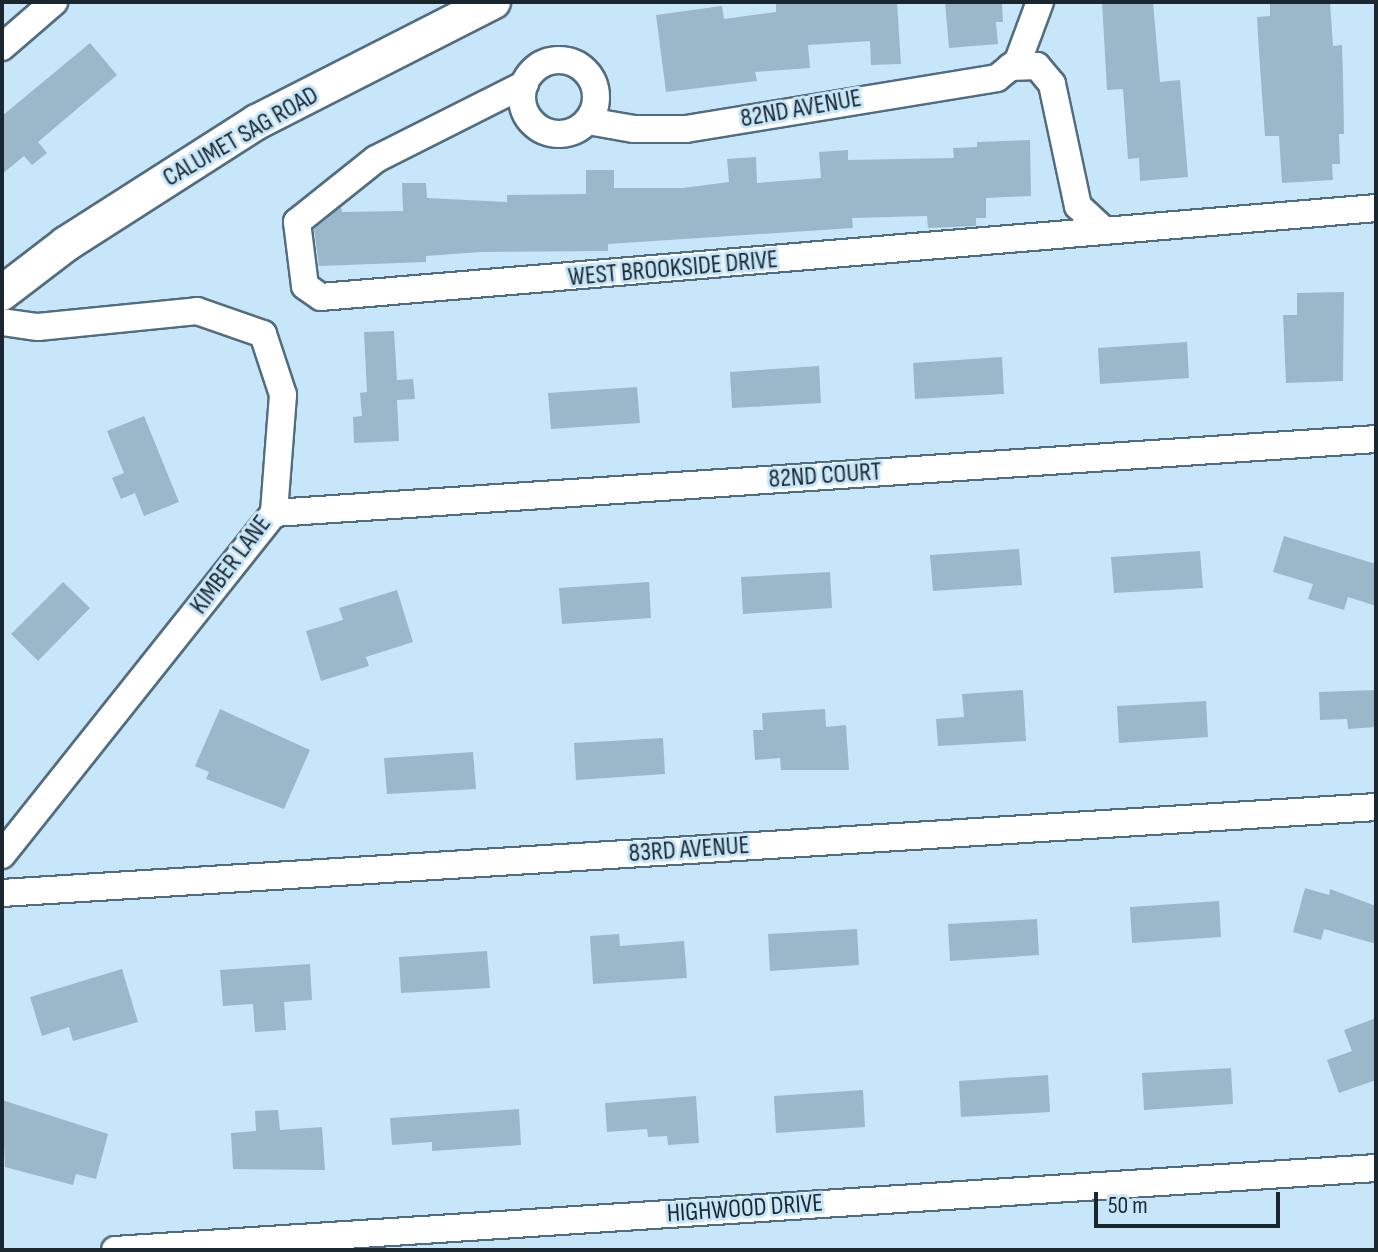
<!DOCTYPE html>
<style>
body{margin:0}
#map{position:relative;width:1378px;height:1252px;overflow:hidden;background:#c8e6fa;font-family:"Sofia Sans Condensed",sans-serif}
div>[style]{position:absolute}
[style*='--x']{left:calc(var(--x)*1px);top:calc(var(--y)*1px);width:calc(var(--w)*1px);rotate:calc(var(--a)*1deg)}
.building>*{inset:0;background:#9bb8cb}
.roads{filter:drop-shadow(2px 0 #526d7f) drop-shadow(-2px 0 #526d7f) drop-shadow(0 2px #526d7f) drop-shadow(0 -2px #526d7f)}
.minor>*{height:26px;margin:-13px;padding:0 13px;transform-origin:13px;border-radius:13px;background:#fff}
.minor>.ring{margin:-13px;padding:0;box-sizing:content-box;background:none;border:26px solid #fff;border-radius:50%}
.major>*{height:34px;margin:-17px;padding:0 17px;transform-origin:17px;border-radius:17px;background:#fff}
span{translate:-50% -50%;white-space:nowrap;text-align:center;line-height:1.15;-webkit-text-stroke:6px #c8e6fa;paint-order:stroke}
.street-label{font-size:26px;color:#1b272e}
.frame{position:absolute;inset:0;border:4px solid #1b272e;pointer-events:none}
.scale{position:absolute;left:1094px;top:1192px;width:186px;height:36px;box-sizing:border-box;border:4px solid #1b272e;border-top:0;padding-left:10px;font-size:24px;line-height:28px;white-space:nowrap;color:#1b272e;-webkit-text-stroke:6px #c8e6fa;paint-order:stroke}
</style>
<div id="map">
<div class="building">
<i style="clip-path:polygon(776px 2px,897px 2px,901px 64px,871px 65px,870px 41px,808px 45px,810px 68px,755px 72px,757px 81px,666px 92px,656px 15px,722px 6px,724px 19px,776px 12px)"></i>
<i style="clip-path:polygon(945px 2px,1002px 2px,1003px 22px,996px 22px,998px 44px,949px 48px)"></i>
<i style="clip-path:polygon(1102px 2px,1153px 2px,1160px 82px,1180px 80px,1188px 177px,1140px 181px,1139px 158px,1128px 159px,1123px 89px,1107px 90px)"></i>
<i style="clip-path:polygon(1270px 2px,1330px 2px,1333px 46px,1342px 45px,1343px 75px,1344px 134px,1339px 134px,1340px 164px,1332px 164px,1333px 180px,1282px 183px,1279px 136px,1265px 136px,1259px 52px,1257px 17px,1270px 16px)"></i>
<i style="clip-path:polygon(90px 43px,117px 75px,38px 142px,47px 153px,32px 165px,24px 156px,2px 174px,2px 116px)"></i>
<i style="clip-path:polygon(1030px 140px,1031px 196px,986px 198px,986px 218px,976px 218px,976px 226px,928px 228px,927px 216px,852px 218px,853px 228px,608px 244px,608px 251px,481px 252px,426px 256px,426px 262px,319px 266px,314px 229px,341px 207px,342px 212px,403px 211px,402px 183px,426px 183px,427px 198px,507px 202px,507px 195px,586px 194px,586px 170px,614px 170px,614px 188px,683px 188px,729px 182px,727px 159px,756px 157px,757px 183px,821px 178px,819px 152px,848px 150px,848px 160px,954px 158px,953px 148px,977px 147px,977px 142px)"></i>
<i style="clip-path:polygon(1344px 292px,1343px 381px,1286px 383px,1283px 315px,1297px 315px,1297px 293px)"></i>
<i style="clip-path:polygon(394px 331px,397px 380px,413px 379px,415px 399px,397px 400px,399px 441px,354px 443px,353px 417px,362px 416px,360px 393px,367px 392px,364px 332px)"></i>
<i style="clip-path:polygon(1187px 342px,1189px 378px,1100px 384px,1098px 348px)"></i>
<i style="clip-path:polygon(1002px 357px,1004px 394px,915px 399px,913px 363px)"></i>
<i style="clip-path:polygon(819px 366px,821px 403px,732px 408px,730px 372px)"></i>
<i style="clip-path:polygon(637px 387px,640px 423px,551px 429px,548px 393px)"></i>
<i style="clip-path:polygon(144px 416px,179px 502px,144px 516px,135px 493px,121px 499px,112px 478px,124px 473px,107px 431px)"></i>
<i style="clip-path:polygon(1284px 536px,1376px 564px,1376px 606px,1348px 597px,1344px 610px,1308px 599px,1313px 584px,1273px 572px)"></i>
<i style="clip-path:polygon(1019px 549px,1022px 585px,933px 591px,930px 555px)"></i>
<i style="clip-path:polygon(1200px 551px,1203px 588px,1114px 593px,1111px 557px)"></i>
<i style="clip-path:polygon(830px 572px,832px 608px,743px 614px,741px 577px)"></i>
<i style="clip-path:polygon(63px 582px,90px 608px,38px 661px,11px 634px)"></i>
<i style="clip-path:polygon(649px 582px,651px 618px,562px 624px,559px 588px)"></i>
<i style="clip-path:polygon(397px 590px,413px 642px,366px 657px,369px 666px,321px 681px,306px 631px,343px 620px,339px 608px)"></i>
<i style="clip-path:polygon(1023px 690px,1026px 741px,938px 746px,936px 719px,964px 717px,962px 694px)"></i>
<i style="clip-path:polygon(1376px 690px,1376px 727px,1348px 729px,1347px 719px,1320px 720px,1319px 692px)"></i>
<i style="clip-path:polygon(1206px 701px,1208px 737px,1119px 743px,1117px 706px)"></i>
<i style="clip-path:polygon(220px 709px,310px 750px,284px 809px,206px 779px,209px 772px,195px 766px)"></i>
<i style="clip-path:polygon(825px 709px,826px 727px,846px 725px,849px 770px,781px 770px,780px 758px,755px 760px,753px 730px,763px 730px,762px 713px)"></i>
<i style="clip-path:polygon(663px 738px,665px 774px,576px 780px,574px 743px)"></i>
<i style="clip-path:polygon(473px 752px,476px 789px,387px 794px,384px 758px)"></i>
<i style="clip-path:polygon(1305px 888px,1329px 895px,1330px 889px,1376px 906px,1376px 944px,1324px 929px,1321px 940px,1293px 932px)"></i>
<i style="clip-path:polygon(1219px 901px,1221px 937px,1132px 943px,1130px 907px)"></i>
<i style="clip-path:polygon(1037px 919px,1039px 955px,950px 961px,948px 924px)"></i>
<i style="clip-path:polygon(857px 929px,859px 965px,770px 971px,768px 934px)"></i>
<i style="clip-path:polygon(619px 934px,620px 946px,684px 941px,687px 978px,593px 984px,590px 936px)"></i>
<i style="clip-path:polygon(487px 951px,490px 988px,401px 993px,399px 957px)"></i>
<i style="clip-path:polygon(310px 964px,312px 1000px,284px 1002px,286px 1030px,255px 1032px,253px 1004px,223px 1006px,220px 970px)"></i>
<i style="clip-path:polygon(122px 969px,138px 1022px,73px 1041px,69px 1027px,42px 1036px,30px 997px)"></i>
<i style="clip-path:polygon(1376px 1018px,1376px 1080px,1339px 1093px,1327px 1060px,1352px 1051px,1344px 1030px)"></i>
<i style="clip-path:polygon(1231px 1068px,1233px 1104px,1144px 1110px,1142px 1073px)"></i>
<i style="clip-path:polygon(1048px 1075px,1050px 1112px,961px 1117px,959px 1081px)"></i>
<i style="clip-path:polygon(863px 1090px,865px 1127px,776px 1133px,774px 1096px)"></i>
<i style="clip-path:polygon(696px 1096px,699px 1143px,668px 1145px,667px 1136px,648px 1137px,647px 1129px,607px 1132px,605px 1103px)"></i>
<i style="clip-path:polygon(2px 1100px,108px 1134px,96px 1179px,76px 1174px,73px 1185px,5px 1167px)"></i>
<i style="clip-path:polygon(519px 1109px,521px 1145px,432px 1151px,432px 1142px,392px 1145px,390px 1118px)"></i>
<i style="clip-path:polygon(278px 1110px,280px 1130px,322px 1127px,325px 1170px,233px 1169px,231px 1133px,256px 1131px,255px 1111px)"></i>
</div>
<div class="roads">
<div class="minor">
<i style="--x:2;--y:47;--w:69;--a:-40.9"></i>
<i class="ring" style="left:522px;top:60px;width:48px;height:48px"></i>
<i style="--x:1010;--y:67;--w:27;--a:-2"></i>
<i style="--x:1037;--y:66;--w:23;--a:50"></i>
<i style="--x:1052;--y:84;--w:125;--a:78"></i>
<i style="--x:1078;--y:206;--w:35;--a:43"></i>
<i style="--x:525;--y:84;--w:167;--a:153.3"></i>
<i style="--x:376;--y:159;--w:101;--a:141.4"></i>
<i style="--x:297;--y:222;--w:64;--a:82.9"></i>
<i style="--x:305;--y:286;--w:19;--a:35"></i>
<i style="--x:321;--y:297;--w:1059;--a:-4.82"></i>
<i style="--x:588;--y:121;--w:47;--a:9.9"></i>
<i style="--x:634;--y:129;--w:52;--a:0"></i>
<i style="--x:686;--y:129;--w:315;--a:-9.3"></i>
<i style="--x:997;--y:78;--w:27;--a:-39"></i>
<i style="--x:1018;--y:61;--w:63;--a:-69.6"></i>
<i style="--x:2;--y:322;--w:36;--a:8"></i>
<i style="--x:38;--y:327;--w:160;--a:-5.7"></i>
<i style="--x:197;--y:311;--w:70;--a:19.2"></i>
<i style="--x:263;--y:334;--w:64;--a:71.8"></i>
<i style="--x:283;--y:395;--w:118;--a:94.4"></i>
<i style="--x:274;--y:513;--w:437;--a:128.5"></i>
<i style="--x:274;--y:513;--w:1104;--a:-3.84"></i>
<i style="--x:2;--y:893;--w:1377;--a:-3.58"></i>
<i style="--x:115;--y:1250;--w:1264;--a:-3.72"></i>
</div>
<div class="major">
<i style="--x:2;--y:293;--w:81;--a:-37.4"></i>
<i style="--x:66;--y:244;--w:227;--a:-32.6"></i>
<i style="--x:257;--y:122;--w:265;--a:-27"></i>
</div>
</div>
<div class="street-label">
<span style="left:801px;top:109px;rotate:-10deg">82ND AVENUE</span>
<span style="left:241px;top:137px;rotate:-30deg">CALUMET SAG ROAD</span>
<span style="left:673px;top:269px;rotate:-5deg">WEST BROOKSIDE DRIVE</span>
<span style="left:825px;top:476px;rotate:-4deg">82ND COURT</span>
<span style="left:231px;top:565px;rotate:-53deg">KIMBER LANE</span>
<span style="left:689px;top:850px;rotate:-4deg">83RD AVENUE</span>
<span style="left:745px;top:1209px;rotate:-4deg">HIGHWOOD DRIVE</span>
</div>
<div class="frame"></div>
<div class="scale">50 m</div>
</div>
